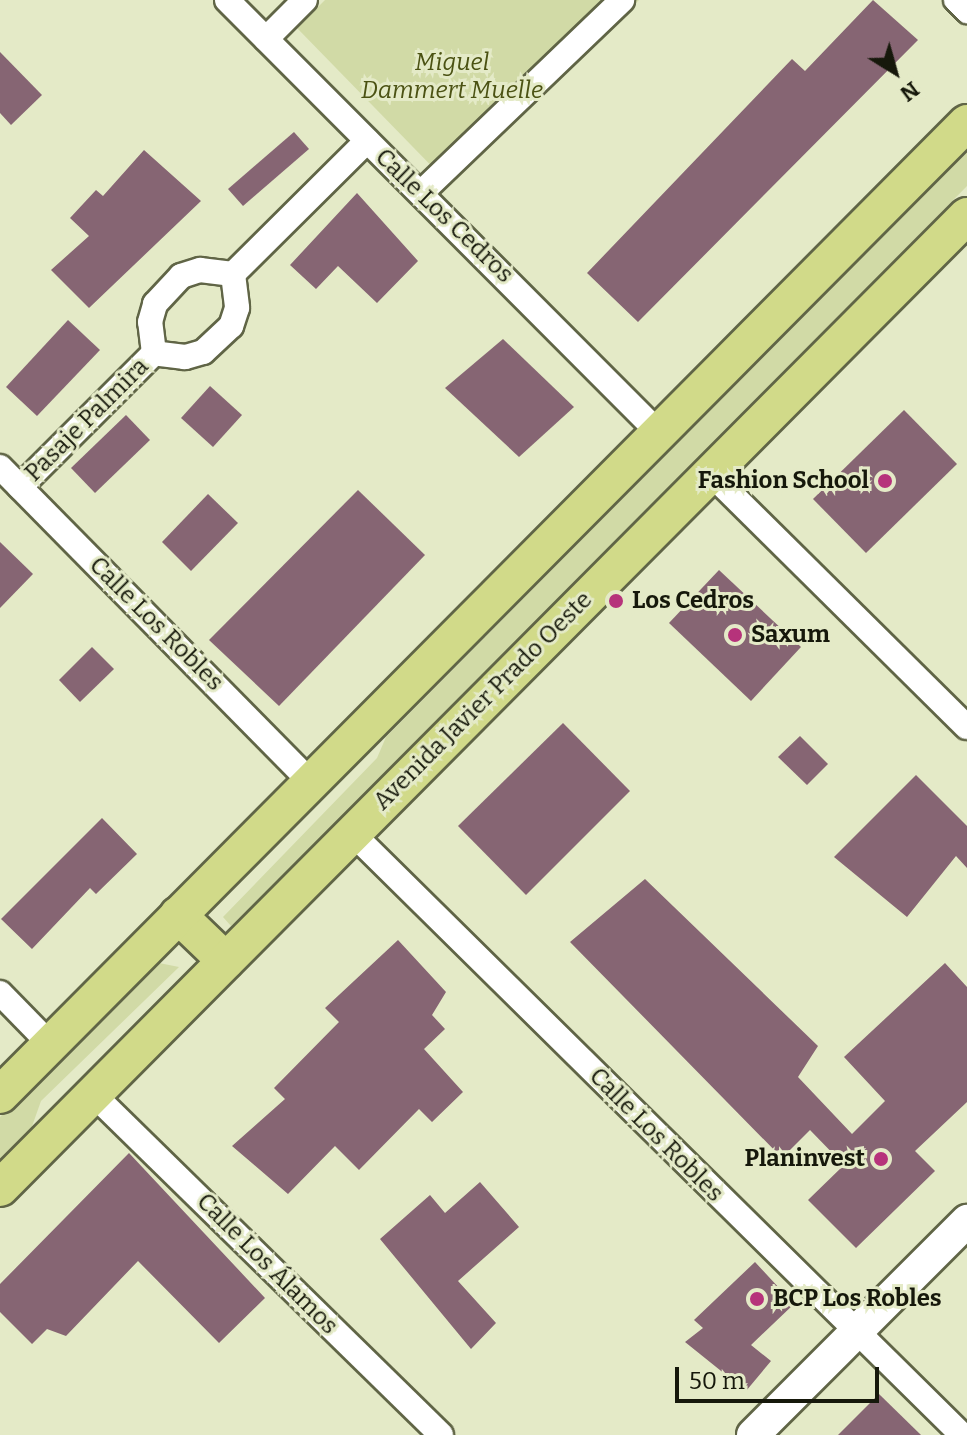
<!DOCTYPE html>
<meta charset="utf-8">
<style>
body{margin:0}
#map{position:relative;width:967px;height:1435px;overflow:hidden;background:#e4eac7;font-family:Bitter,serif}
div>[style]{position:absolute}
[style*='--x']{left:calc(var(--x)*1px);top:calc(var(--y)*1px);width:calc(var(--w)*1px);rotate:calc(var(--a)*1deg)}
.green>*{inset:0;background:#d1daa6}
.building>*{inset:0;background:#866573}
.roads{filter:drop-shadow(2px 0 #606546) drop-shadow(-2px 0 #606546) drop-shadow(0 2px #606546) drop-shadow(0 -2px #606546)}
.street>*{height:24px;margin:-12px;padding:0 12px;transform-origin:12px;border-radius:12px;background:#fff}
.secondary>*{height:32px;margin:-16px;padding:0 16px;transform-origin:16px;border-radius:16px;background:#fff}
.primary>*{height:36px;margin:-18px;padding:0 18px;transform-origin:18px;border-radius:18px;background:#d1da89}
.dots>*{width:22px;height:22px;translate:-50% -50%;box-sizing:border-box;border:4px solid #e4eac7;border-radius:50%}
span{translate:-50% -50%;white-space:nowrap;text-align:center;line-height:1.15;-webkit-text-stroke:6px #e4eac7;paint-order:stroke}
.park-label{font-size:24px;color:#4b5213;font-style:italic}
.street-label{font-size:24px;color:#16180b}
.poi-label{font-size:24px;color:#16180b;font-weight:700}
.right{translate:-100% -50%;text-align:right}
.left{translate:0 -50%;text-align:left}
.north{position:absolute;left:855px;top:32px;width:80px;height:80px;-webkit-text-stroke:6px #e4eac7;paint-order:stroke;rotate:143deg;font-size:22px;font-weight:700;line-height:32px;text-align:center;color:#16180b}
.north::after{content:'';display:block;margin:auto;width:28px;height:36px;background:#16180b;clip-path:polygon(50% 0,100% 100%,50% 72%,0 100%)}
.scale{position:absolute;left:675px;top:1367px;width:204px;height:36px;box-sizing:border-box;border:4px solid #16180b;border-top:0;padding-left:10px;font-size:24px;line-height:28px;white-space:nowrap;color:#16180b;-webkit-text-stroke:6px #e4eac7;paint-order:stroke}
</style>
<div id="map">
<div class="green">
<i style="clip-path:polygon(325px 0,639px 0,450px 185px,297px 28px)"></i>
<i style="clip-path:polygon(967px 151px,967px 186px,406px 758px,231px 926px,223px 917px,377px 758px,386px 737px)"></i>
<i style="clip-path:polygon(154px 962px,179px 967px,41px 1101px,30px 1132px,0 1162px,0 1117px)"></i>
</div>
<div class="building">
<i style="clip-path:polygon(873px 0,918px 40px,638px 322px,587px 273px,792px 59px,805px 71px)"></i>
<i style="clip-path:polygon(0 52px,42px 95px,11px 125px,0 113px)"></i>
<i style="clip-path:polygon(294px 132px,309px 149px,243px 206px,228px 189px)"></i>
<i style="clip-path:polygon(144px 150px,201px 201px,89px 308px,51px 270px,89px 236px,70px 218px,96px 190px,103px 196px)"></i>
<i style="clip-path:polygon(357px 193px,418px 261px,377px 303px,338px 266px,316px 289px,290px 265px)"></i>
<i style="clip-path:polygon(68px 320px,100px 350px,37px 416px,6px 387px)"></i>
<i style="clip-path:polygon(503px 339px,574px 407px,519px 457px,445px 388px)"></i>
<i style="clip-path:polygon(210px 386px,242px 415px,213px 447px,181px 418px)"></i>
<i style="clip-path:polygon(904px 410px,957px 464px,866px 553px,813px 499px)"></i>
<i style="clip-path:polygon(126px 415px,150px 440px,95px 493px,71px 468px)"></i>
<i style="clip-path:polygon(358px 490px,425px 555px,279px 706px,209px 640px)"></i>
<i style="clip-path:polygon(208px 494px,238px 523px,191px 571px,162px 542px)"></i>
<i style="clip-path:polygon(0 542px,33px 574px,0 608px)"></i>
<i style="clip-path:polygon(719px 570px,801px 647px,751px 701px,669px 623px)"></i>
<i style="clip-path:polygon(92px 647px,114px 669px,80px 702px,59px 680px)"></i>
<i style="clip-path:polygon(563px 723px,630px 791px,526px 895px,458px 826px)"></i>
<i style="clip-path:polygon(800px 736px,828px 764px,807px 785px,778px 757px)"></i>
<i style="clip-path:polygon(916px 775px,967px 826px,967px 868px,956px 856px,907px 917px,834px 857px)"></i>
<i style="clip-path:polygon(102px 818px,137px 854px,96px 894px,90px 888px,32px 949px,1px 919px)"></i>
<i style="clip-path:polygon(645px 879px,818px 1046px,798px 1077px,852px 1134px,885px 1101px,844px 1057px,945px 963px,967px 987px,967px 1102px,915px 1151px,935px 1171px,856px 1248px,808px 1200px,844px 1165px,810px 1130px,782px 1158px,570px 942px)"></i>
<i style="clip-path:polygon(398px 940px,446px 992px,432px 1015px,445px 1029px,424px 1049px,463px 1092px,432px 1122px,419px 1109px,359px 1170px,335px 1146px,288px 1194px,232px 1146px,285px 1099px,274px 1088px,339px 1022px,325px 1008px)"></i>
<i style="clip-path:polygon(129px 1153px,265px 1298px,219px 1343px,138px 1261px,66px 1336px,47px 1329px,32px 1344px,0 1312px,0 1284px)"></i>
<i style="clip-path:polygon(480px 1182px,519px 1227px,458px 1281px,496px 1323px,471px 1349px,380px 1239px,430px 1195px,445px 1213px)"></i>
<i style="clip-path:polygon(755px 1262px,794px 1304px,751px 1345px,771px 1361px,746px 1391px,685px 1342px,703px 1328px,694px 1320px)"></i>
<i style="clip-path:polygon(879px 1394px,921px 1435px,838px 1435px)"></i>
</div>
<div class="roads">
<div class="street">
<i style="--x:227;--y:0;--w:612;--a:45.07"></i>
<i style="--x:956;--y:0;--w:16;--a:45"></i>
<i style="--x:266;--y:39;--w:55;--a:-45"></i>
<i style="--x:423;--y:191;--w:276;--a:-43.8"></i>
<i style="--x:200;--y:270;--w:33;--a:7"></i>
<i style="--x:233;--y:274;--w:34;--a:83"></i>
<i style="--x:237;--y:308;--w:19;--a:108"></i>
<i style="--x:231;--y:326;--w:38;--a:137"></i>
<i style="--x:203;--y:352;--w:19;--a:164"></i>
<i style="--x:185;--y:357;--w:31;--a:-173"></i>
<i style="--x:154;--y:353;--w:31;--a:-97"></i>
<i style="--x:150;--y:322;--w:19;--a:-74"></i>
<i style="--x:155;--y:304;--w:38;--a:-47"></i>
<i style="--x:181;--y:276;--w:20;--a:-18"></i>
<i style="--x:233;--y:274;--w:189;--a:-44.8"></i>
<i style="--x:0;--y:467;--w:443;--a:45.4"></i>
<i style="--x:710;--y:473;--w:361;--a:44.7"></i>
<i style="--x:20;--y:487;--w:190;--a:-45"></i>
<i style="--x:352;--y:833;--w:857;--a:44.62"></i>
<i style="--x:0;--y:993;--w:71;--a:45.6"></i>
<i style="--x:93;--y:1094;--w:487;--a:44.4"></i>
</div>
<div class="secondary">
<i style="--x:753;--y:1435;--w:303;--a:-45"></i>
</div>
<div class="primary">
<i style="--x:178;--y:915;--w:66;--a:43.8"></i>
<i style="--x:0;--y:1095;--w:1371;--a:-45.15"></i>
<i style="--x:0;--y:1188;--w:1371;--a:-45.15"></i>
</div>
</div>
<div class="dots">
<i style="left:885px;top:481px;background:#b6337b"></i>
<i style="left:616px;top:601px;background:#b6337b"></i>
<i style="left:735px;top:635px;background:#b6337b"></i>
<i style="left:881px;top:1159px;background:#b6337b"></i>
<i style="left:757px;top:1299px;background:#b6337b"></i>
</div>
<div class="park-label">
<span style="left:452px;top:77px">Miguel<br>Dammert Muelle</span>
</div>
<div class="street-label">
<span style="left:444px;top:216px;rotate:44deg">Calle Los Cedros</span>
<span style="left:87px;top:420px;rotate:-45deg">Pasaje Palmira</span>
<span style="left:156px;top:624px;rotate:45deg">Calle Los Robles</span>
<span style="left:483px;top:701px;rotate:-45deg">Avenida Javier Prado Oeste</span>
<span style="left:656px;top:1135px;rotate:45deg">Calle Los Robles</span>
<span style="left:267px;top:1264px;rotate:45deg">Calle Los Álamos</span>
</div>
<div class="poi-label">
<span class="right" style="left:869px;top:481px">Fashion School</span>
<span class="left" style="left:632px;top:601px">Los Cedros</span>
<span class="left" style="left:751px;top:635px">Saxum</span>
<span class="right" style="left:865px;top:1159px">Planinvest</span>
<span class="left" style="left:773px;top:1299px">BCP Los Robles</span>
</div>
<div class="north">N</div>
<div class="scale">50 m</div>
</div>
